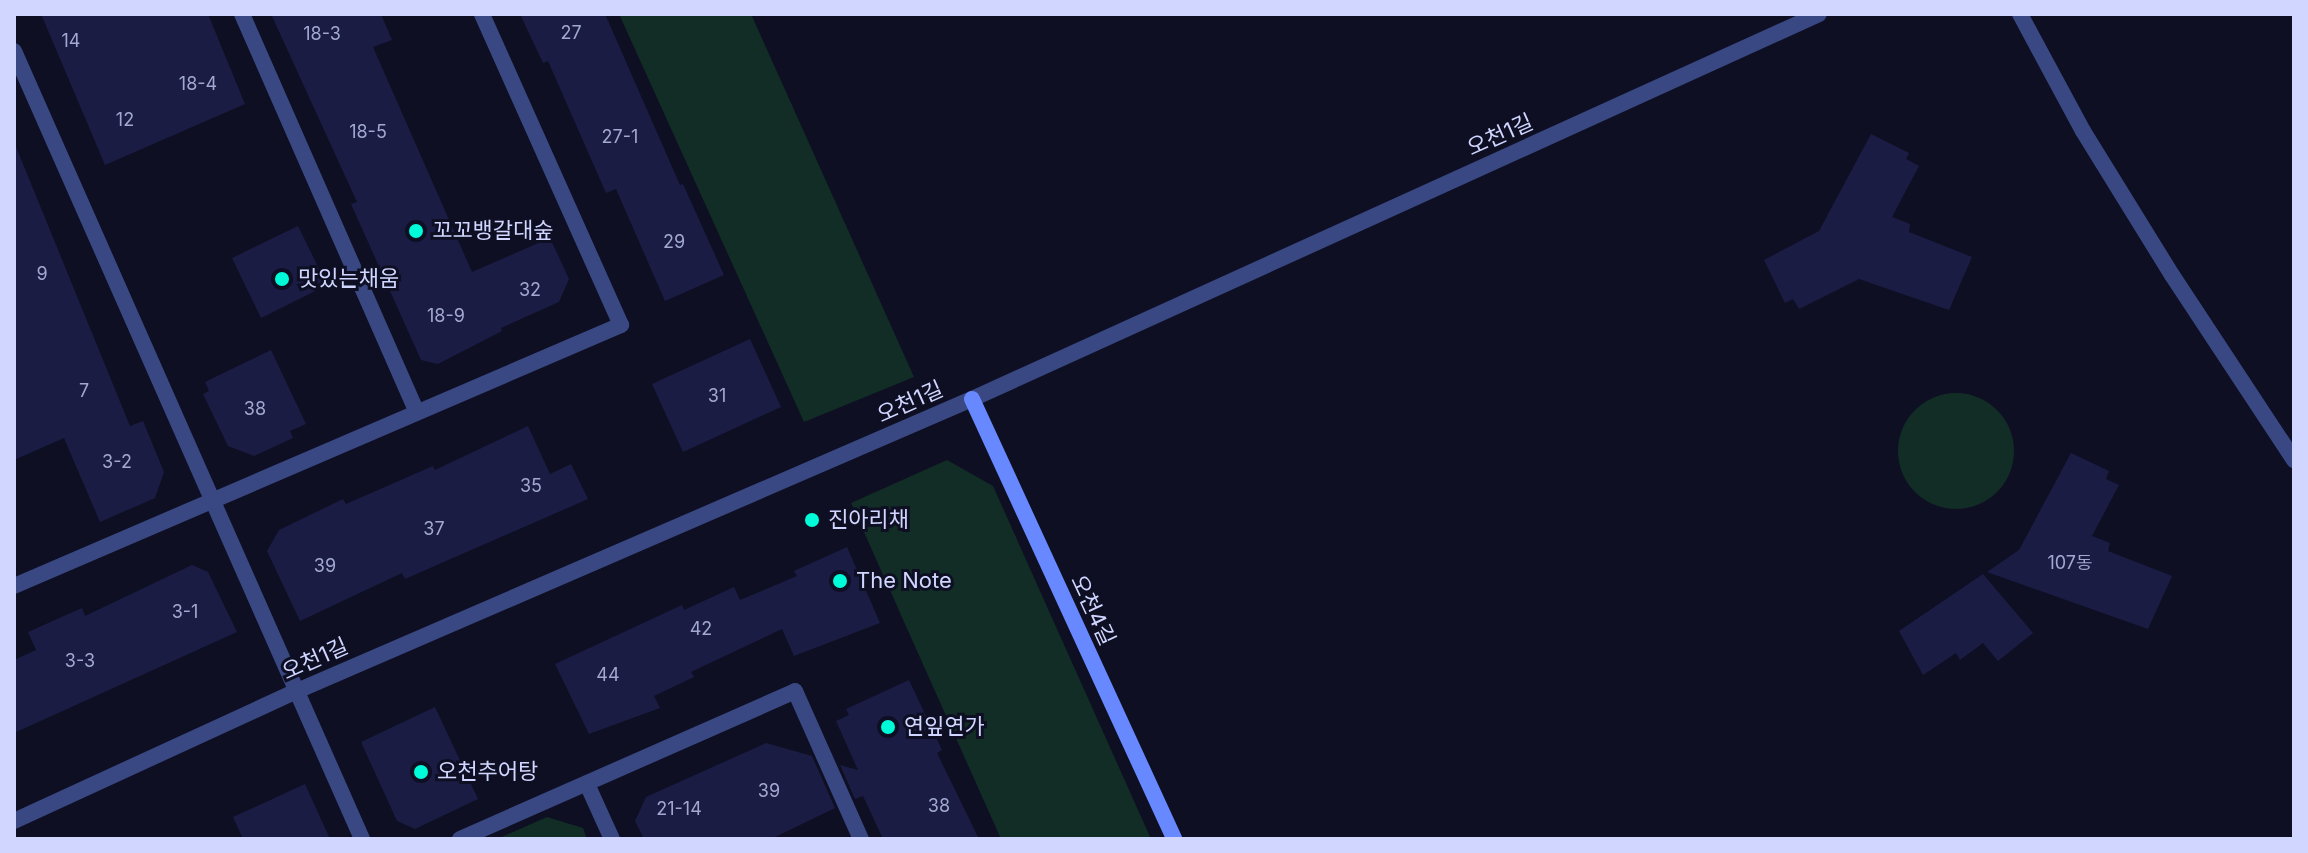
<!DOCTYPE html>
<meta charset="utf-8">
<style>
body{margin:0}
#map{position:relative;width:2308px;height:853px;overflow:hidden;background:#0e0f23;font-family:Inter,"Noto Sans KR",sans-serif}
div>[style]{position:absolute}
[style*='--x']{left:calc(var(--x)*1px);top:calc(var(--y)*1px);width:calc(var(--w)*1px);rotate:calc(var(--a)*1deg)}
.green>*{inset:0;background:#112d25}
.round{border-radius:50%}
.building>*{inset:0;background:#1a1c44}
.street>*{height:16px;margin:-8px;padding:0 8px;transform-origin:8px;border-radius:8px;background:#394882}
.secondary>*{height:16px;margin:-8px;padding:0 8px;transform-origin:8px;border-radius:8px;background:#6788ff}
.dots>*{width:22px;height:22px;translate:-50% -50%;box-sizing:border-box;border:4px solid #0e0f23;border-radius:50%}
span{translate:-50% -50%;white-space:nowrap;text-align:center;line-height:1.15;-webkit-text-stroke:6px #0e0f23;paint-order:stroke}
.number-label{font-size:18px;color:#a2a8d0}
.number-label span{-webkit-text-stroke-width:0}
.street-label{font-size:22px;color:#d0d6ff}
.poi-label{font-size:22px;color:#d0d6ff}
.left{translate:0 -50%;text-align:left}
.frame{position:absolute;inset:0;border:16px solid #d0d6ff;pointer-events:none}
</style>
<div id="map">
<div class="green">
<i style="clip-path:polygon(619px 14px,751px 14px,914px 377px,804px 422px)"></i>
<i class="round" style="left:1898px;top:393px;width:116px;height:116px"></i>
<i style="clip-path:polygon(947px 460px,993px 486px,1151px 839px,1001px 839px,851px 503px)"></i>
<i style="clip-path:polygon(547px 817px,583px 828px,587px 839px,497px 839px)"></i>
</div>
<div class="building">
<i style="clip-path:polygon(41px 14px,208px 14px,245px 104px,105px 165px)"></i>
<i style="clip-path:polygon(271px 14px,381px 14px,392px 40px,373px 47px,472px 272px,550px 238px,569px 279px,559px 302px,501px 328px,502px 331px,438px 364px,421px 360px,351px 204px,357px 202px)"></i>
<i style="clip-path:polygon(520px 14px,605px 14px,680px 185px,683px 184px,724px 275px,665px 301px,616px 189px,606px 193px,548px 61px,543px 63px)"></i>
<i style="clip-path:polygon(1871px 134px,1909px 153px,1906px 159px,1919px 166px,1892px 217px,1910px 224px,1909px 232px,1972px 257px,1949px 310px,1859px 279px,1799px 309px,1793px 299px,1785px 303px,1764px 260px,1819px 231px)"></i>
<i style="clip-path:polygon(14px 142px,130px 426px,143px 421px,164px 472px,155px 498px,100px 522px,64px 438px,14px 460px)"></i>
<i style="clip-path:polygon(298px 226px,327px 285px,261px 318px,232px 258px)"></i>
<i style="clip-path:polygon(750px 339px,781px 407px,683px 452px,652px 384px)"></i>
<i style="clip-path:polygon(271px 350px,306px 424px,290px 431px,293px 438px,254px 456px,228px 446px,203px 394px,209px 391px,205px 382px)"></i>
<i style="clip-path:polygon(528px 426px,550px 474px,571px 464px,588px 499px,405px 579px,402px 573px,300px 621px,267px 551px,279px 530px,343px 499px,346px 504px,433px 466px,435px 470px)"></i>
<i style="clip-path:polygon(2071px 453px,2109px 471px,2106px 479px,2119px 485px,2092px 536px,2110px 543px,2108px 551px,2172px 576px,2148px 629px,1987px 572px,2019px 550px)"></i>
<i style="clip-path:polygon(847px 547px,880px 623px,794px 656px,782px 629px,691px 672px,694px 677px,654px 696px,660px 708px,589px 734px,555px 664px,682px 605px,684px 610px,734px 587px,740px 600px,797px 576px,794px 571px)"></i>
<i style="clip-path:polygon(192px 565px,208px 572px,237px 632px,14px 733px,14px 660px,36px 650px,28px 632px,82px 608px,85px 616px)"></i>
<i style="clip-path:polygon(1983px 574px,2033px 633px,1998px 661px,1983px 643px,1960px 660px,1956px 653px,1923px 675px,1899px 631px)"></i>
<i style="clip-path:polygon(909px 680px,942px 750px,937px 753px,979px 839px,883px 839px,863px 796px,855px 799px,840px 765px,858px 770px,836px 721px,849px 715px,846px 709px)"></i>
<i style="clip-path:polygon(435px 707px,478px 799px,415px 829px,397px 821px,361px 742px)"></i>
<i style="clip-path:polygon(766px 743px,812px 756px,835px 808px,771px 839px,644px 839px,635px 821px,646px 797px)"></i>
<i style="clip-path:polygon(305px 784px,330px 839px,243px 839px,233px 817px)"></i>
</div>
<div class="street">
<i style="--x:242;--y:14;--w:435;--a:66.3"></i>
<i style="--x:2020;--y:14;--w:133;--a:61.7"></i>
<i style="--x:2083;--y:131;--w:169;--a:58.3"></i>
<i style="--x:2172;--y:275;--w:222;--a:56.6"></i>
<i style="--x:14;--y:51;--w:861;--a:66.17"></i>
<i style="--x:14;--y:586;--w:661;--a:-23.27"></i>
<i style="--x:621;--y:325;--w:341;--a:-114.1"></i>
<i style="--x:587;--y:784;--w:60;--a:65.6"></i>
<i style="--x:14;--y:821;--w:311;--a:-24.7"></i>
<i style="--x:297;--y:691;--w:735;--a:-23.39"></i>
<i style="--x:972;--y:399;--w:930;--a:-24.44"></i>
<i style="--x:460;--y:839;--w:366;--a:-23.8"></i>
<i style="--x:795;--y:691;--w:162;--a:66"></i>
</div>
<div class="secondary">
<i style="--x:972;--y:399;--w:484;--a:65.3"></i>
</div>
<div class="dots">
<i style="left:416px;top:231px;background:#00fbd8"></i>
<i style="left:282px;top:279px;background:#00fbd8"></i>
<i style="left:812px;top:520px;background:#00fbd8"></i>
<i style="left:840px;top:581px;background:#00fbd8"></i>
<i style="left:888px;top:727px;background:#00fbd8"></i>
<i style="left:421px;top:772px;background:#00fbd8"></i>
</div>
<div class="number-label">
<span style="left:571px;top:33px">27</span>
<span style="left:322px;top:34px">18-3</span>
<span style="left:71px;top:41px">14</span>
<span style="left:198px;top:84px">18-4</span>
<span style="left:125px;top:120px">12</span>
<span style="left:368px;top:132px">18-5</span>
<span style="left:620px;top:137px">27-1</span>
<span style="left:674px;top:242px">29</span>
<span style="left:42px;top:274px">9</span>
<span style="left:530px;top:290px">32</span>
<span style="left:446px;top:316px">18-9</span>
<span style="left:84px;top:391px">7</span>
<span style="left:717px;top:396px">31</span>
<span style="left:255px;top:409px">38</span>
<span style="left:117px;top:462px">3-2</span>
<span style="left:531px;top:486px">35</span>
<span style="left:434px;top:529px">37</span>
<span style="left:2070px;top:563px">107동</span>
<span style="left:325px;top:566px">39</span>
<span style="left:185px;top:612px">3-1</span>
<span style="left:701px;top:629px">42</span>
<span style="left:80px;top:661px">3-3</span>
<span style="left:608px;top:675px">44</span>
<span style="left:769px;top:791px">39</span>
<span style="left:939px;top:806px">38</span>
<span style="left:679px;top:809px">21-14</span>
</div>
<div class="street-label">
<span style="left:1500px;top:135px;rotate:-24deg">오천1길</span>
<span style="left:910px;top:402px;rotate:-24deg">오천1길</span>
<span style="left:1093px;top:610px;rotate:65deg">오천4길</span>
<span style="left:315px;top:659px;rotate:-24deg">오천1길</span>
</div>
<div class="poi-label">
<span class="left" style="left:432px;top:231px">꼬꼬뱅갈대숲</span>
<span class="left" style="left:298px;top:279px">맛있는채움</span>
<span class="left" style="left:828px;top:520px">진아리채</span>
<span class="left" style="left:856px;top:581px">The Note</span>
<span class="left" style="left:904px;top:727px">연잎연가</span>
<span class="left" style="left:437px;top:772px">오천추어탕</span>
</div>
<div class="frame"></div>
</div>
